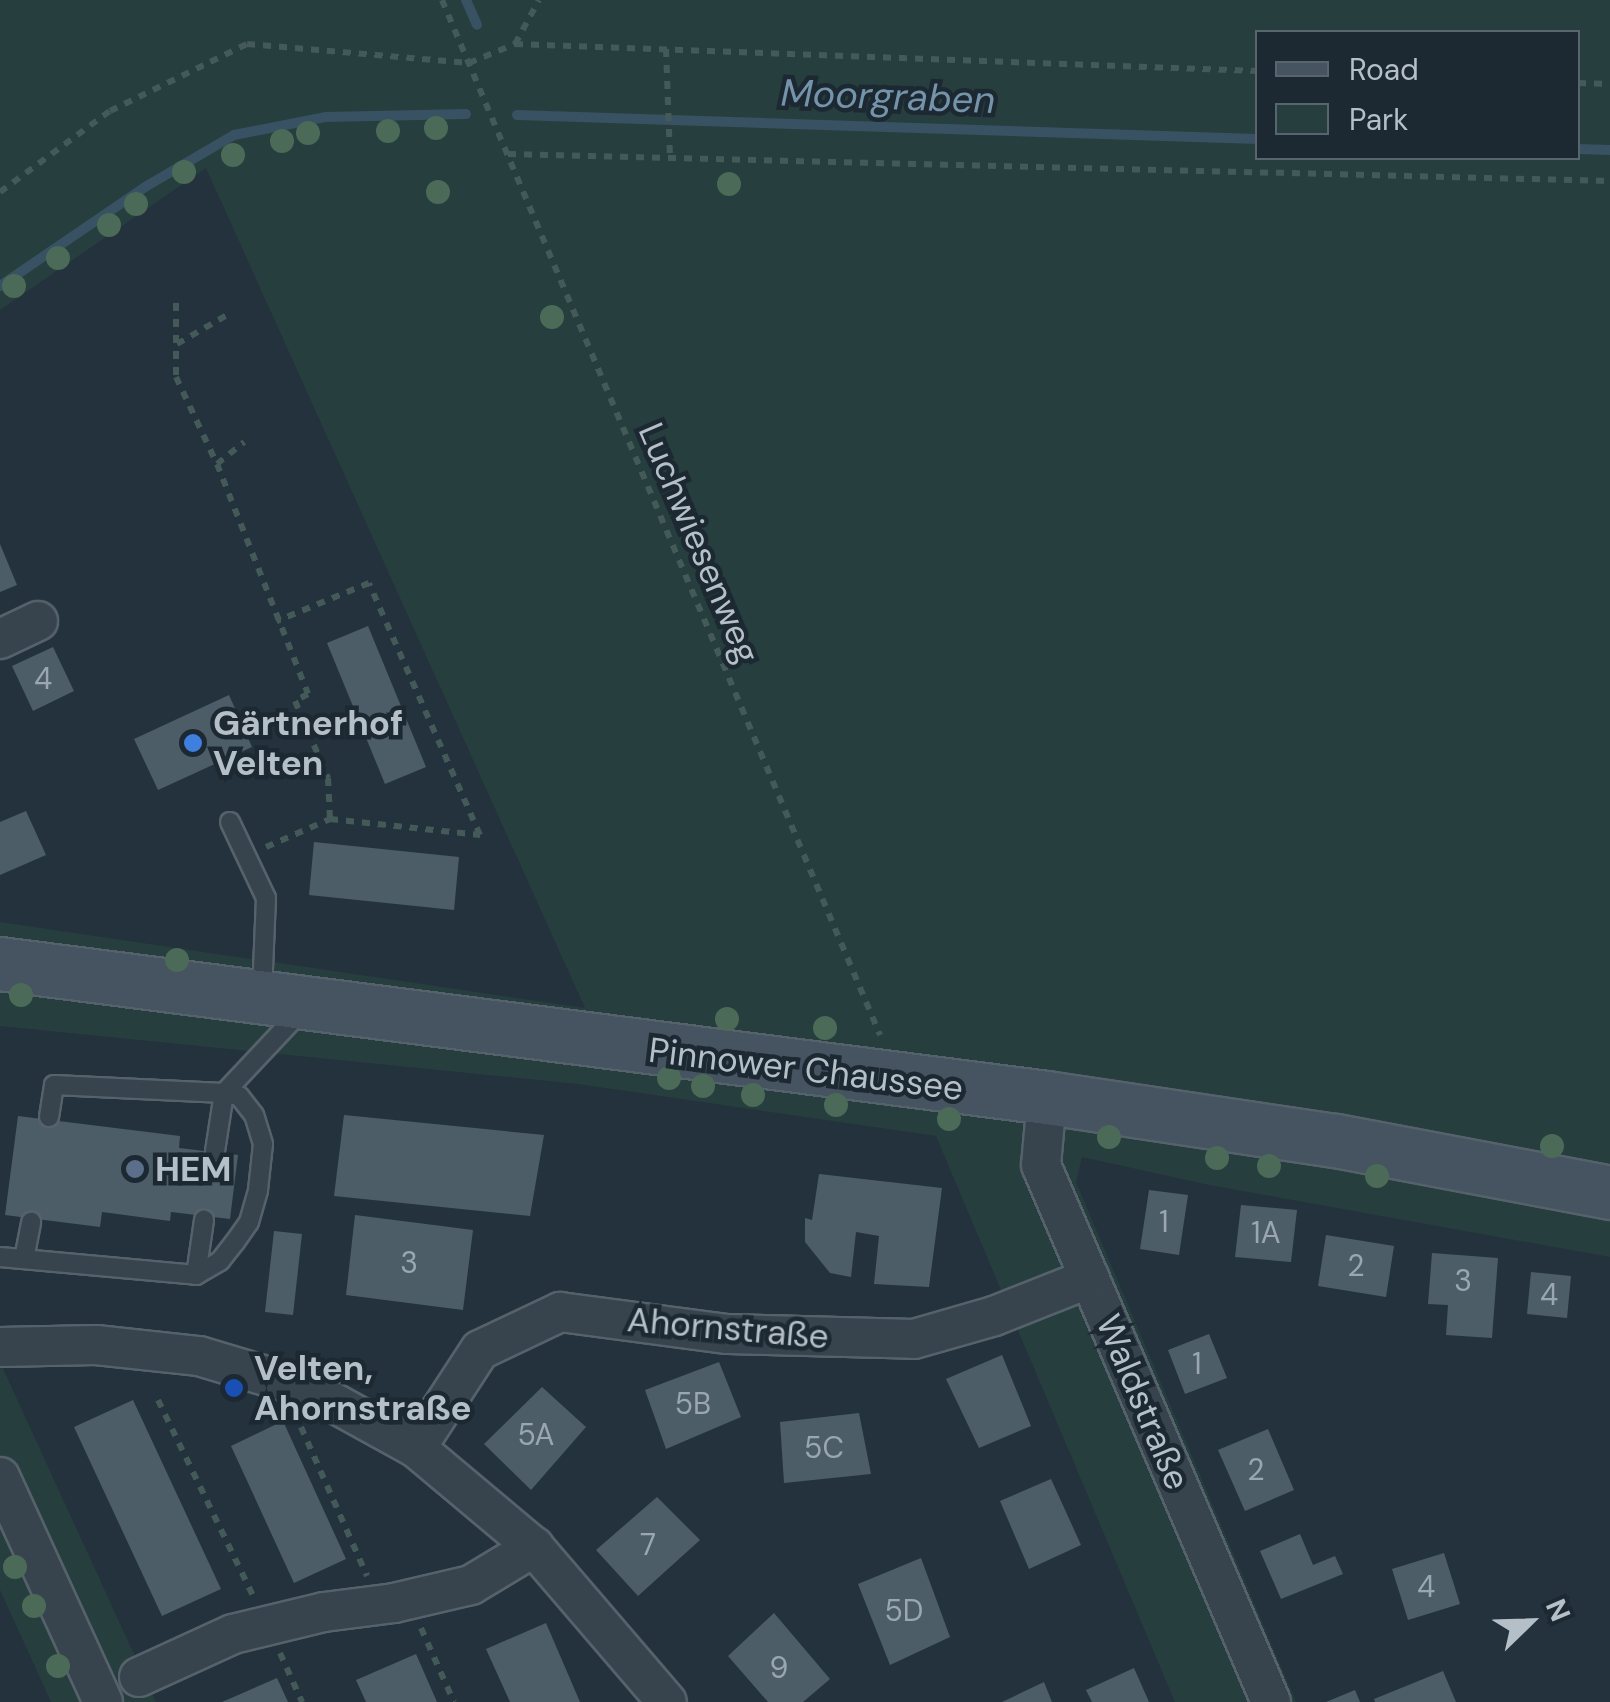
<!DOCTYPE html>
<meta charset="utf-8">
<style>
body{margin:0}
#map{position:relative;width:1610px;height:1702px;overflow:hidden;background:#24323d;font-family:"DM Sans",sans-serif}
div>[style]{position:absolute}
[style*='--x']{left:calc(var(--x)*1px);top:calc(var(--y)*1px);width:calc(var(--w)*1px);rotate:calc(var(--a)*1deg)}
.green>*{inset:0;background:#263e3d}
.stream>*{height:10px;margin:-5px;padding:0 5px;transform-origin:5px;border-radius:5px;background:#385163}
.building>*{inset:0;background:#4d5d68}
.path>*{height:6px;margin-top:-3px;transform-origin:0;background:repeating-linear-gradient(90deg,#445a59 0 8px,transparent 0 16px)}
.roads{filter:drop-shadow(2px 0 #56626b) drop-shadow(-2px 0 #56626b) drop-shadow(0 2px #56626b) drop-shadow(0 -2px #56626b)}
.service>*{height:18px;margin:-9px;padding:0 9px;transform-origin:9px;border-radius:9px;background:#38444d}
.minor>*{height:38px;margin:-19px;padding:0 19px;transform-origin:19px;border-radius:19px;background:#38444d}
.secondary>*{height:52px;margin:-26px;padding:0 26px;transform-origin:26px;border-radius:26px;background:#465360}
.trees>*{width:24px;height:24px;margin:-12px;border-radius:50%;background:#4b6b58}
.dots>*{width:28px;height:28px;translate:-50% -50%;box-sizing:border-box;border:5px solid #1d2932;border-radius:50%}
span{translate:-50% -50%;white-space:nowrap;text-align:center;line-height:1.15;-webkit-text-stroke:9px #1d2932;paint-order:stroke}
.number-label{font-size:30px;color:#9aa6b0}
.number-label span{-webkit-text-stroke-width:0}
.street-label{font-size:35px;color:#b4bfc8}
.poi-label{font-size:35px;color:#b4bfc8;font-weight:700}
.left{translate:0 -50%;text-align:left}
.water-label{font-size:38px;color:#7594aa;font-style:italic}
.legend{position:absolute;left:1255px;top:30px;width:325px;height:130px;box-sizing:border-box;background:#1d2932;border:2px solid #59656e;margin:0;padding:12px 18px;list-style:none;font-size:30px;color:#b4bfc8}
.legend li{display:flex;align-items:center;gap:20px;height:50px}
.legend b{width:50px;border:2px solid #59656e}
.north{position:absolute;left:1480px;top:1572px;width:100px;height:100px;-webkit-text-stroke:8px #1d2932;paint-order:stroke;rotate:67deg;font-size:28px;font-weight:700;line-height:40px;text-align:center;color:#b4bfc8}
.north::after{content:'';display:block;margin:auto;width:35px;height:45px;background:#b4bfc8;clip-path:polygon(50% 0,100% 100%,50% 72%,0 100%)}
</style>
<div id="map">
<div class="green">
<i style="clip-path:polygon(evenodd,0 0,1610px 0,1610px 1257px,1209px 1185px,1082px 1157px,1076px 1182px,1296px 1702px,1175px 1702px,936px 1136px,578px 1084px,0 1026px,0 922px,585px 1008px,206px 168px,0 310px,0 0,1258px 32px,1578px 32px,1578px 158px,1258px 158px,1258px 32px)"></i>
<i style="clip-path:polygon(0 1362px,156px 1702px,51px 1702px,0 1590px)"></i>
</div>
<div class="stream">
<i style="--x:466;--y:0;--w:27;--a:66"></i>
<i style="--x:517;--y:115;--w:741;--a:1.86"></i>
<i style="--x:1578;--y:149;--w:32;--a:2"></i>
<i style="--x:0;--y:286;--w:176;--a:-34.3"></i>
<i style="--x:145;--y:187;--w:103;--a:-30.3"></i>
<i style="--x:234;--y:135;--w:94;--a:-11.1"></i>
<i style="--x:326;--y:117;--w:140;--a:-1.2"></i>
</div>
<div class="building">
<i style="clip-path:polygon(0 544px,17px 585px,0 592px)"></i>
<i style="clip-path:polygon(368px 626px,426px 767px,385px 784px,327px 643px)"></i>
<i style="clip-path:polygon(53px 647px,74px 691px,33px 711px,12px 666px)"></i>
<i style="clip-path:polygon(229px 695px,252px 747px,158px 790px,134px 739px)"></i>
<i style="clip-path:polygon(26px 811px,46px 855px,0 875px,0 822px)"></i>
<i style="clip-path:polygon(314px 842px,459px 857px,454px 910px,309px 895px)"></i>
<i style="clip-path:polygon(344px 1115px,544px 1135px,530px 1216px,334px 1196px)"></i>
<i style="clip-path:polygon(18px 1116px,180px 1136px,179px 1148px,238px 1155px,230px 1219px,171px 1212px,170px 1221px,102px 1212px,100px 1227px,5px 1215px)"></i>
<i style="clip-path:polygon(819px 1174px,942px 1188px,929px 1287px,874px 1284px,879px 1236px,856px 1232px,851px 1277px,830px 1273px,805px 1242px,805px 1218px,812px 1220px)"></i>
<i style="clip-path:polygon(1149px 1190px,1188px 1195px,1179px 1255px,1140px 1249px)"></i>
<i style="clip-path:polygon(1241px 1205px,1297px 1210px,1291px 1262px,1235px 1257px)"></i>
<i style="clip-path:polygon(355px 1215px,473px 1230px,463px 1310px,346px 1295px)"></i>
<i style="clip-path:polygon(274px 1231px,302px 1234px,293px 1315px,265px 1312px)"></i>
<i style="clip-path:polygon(1326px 1235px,1394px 1246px,1386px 1297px,1318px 1286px)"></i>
<i style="clip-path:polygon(1432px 1253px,1498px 1258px,1492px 1338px,1446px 1335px,1448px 1305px,1428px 1304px)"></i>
<i style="clip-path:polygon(1531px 1272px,1571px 1276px,1567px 1318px,1527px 1314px)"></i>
<i style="clip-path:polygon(1209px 1334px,1227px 1378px,1185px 1394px,1168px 1350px)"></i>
<i style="clip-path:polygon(1002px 1355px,1031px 1426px,979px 1448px,946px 1379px)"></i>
<i style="clip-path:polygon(719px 1362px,741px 1417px,666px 1449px,645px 1390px)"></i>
<i style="clip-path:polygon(542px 1387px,586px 1427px,531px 1490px,484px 1444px)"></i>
<i style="clip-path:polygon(133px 1400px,221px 1589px,162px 1616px,74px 1427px)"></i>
<i style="clip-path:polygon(859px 1413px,871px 1474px,784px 1483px,780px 1422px)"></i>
<i style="clip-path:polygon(283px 1421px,346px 1559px,294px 1583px,231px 1446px)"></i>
<i style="clip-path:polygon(1268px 1429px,1294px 1490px,1245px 1511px,1218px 1450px)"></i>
<i style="clip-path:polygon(1051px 1479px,1081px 1545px,1029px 1569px,1000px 1501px)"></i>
<i style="clip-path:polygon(657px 1497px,700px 1540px,638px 1596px,596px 1550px)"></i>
<i style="clip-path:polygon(1300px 1534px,1313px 1565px,1335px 1556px,1343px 1574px,1281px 1599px,1260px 1551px)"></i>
<i style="clip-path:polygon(1444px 1553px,1460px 1604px,1408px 1620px,1392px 1569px)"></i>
<i style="clip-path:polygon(921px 1558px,950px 1637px,890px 1665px,858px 1584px)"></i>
<i style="clip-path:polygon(774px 1613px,830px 1679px,803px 1702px,768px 1702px,728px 1656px)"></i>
<i style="clip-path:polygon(546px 1623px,580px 1702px,510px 1702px,486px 1649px)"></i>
<i style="clip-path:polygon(416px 1654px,437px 1702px,366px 1702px,356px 1680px)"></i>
<i style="clip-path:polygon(1134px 1668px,1149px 1702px,1092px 1702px,1086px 1690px)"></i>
<i style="clip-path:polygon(1443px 1671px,1456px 1702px,1375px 1702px,1374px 1699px)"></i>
<i style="clip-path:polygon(277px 1678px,288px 1702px,222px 1702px)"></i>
<i style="clip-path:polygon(1044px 1682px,1052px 1702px,1002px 1702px)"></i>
<i style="clip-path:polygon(1355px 1690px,1360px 1702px,1326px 1702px)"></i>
</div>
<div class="path">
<i style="--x:442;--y:0;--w:1124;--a:67.06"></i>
<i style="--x:515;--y:44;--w:743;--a:2.08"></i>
<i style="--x:666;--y:49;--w:110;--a:87.9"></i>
<i style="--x:1578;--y:83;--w:32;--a:2"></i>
<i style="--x:508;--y:154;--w:1102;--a:1.4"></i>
<i style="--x:0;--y:192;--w:137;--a:-36.4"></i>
<i style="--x:110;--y:111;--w:153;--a:-26.1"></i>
<i style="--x:247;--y:44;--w:223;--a:4.9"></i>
<i style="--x:469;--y:63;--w:50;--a:-22.4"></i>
<i style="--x:515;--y:44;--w:50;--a:-61.4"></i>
<i style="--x:176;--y:303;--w:74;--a:90"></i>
<i style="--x:176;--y:377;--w:96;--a:64.8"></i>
<i style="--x:217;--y:464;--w:247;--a:68.4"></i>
<i style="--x:308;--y:694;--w:15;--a:152"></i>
<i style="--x:295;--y:701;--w:84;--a:66.8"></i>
<i style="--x:328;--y:778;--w:41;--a:87.2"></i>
<i style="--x:177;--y:344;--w:58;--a:-30.1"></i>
<i style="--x:217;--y:464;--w:35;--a:-39"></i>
<i style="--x:266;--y:847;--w:70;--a:-23.6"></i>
<i style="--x:330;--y:819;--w:151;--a:6.1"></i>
<i style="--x:480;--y:835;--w:275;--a:-113.8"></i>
<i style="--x:369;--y:583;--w:100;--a:157.6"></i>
<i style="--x:158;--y:1400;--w:218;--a:64.1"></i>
<i style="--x:301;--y:1427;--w:163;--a:66.1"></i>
<i style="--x:421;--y:1628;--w:81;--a:66"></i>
<i style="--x:280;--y:1653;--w:54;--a:65.8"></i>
</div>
<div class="roads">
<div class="service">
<i style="--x:230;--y:822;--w:84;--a:64.7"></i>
<i style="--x:266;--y:898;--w:95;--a:92.4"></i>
<i style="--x:49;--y:1117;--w:32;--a:-81"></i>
<i style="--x:54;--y:1085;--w:170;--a:2.7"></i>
<i style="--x:224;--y:1093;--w:112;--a:-46.8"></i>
<i style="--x:0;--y:1257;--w:197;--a:5.2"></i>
<i style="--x:196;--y:1275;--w:28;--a:-30"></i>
<i style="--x:220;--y:1261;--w:24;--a:-52"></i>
<i style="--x:235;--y:1242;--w:24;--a:-55"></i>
<i style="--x:249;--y:1222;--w:33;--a:-74"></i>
<i style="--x:258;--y:1190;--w:46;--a:-83.8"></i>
<i style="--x:263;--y:1144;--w:30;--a:-107"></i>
<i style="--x:254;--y:1115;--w:24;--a:-128"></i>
<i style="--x:239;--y:1096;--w:15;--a:-169"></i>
<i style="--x:224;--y:1093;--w:59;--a:98.8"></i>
<i style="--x:24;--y:1259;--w:38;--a:-79"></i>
<i style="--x:196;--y:1275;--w:56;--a:-81.7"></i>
</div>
<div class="minor">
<i style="--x:0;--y:639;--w:42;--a:-25.3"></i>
<i style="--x:1047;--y:1098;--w:67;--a:95.1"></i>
<i style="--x:1041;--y:1165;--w:584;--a:66.81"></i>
<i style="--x:0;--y:1347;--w:96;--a:-1.2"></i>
<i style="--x:96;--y:1345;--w:104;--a:6.1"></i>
<i style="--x:199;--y:1356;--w:115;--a:16.7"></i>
<i style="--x:309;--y:1389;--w:122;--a:28.9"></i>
<i style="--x:416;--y:1448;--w:154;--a:40"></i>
<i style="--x:534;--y:1547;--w:204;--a:49.4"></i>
<i style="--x:416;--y:1448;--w:117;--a:-56.9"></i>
<i style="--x:480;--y:1350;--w:89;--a:-25.4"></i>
<i style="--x:560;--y:1312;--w:169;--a:7.5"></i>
<i style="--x:728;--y:1334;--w:186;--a:1.5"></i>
<i style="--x:914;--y:1339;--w:83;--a:-16"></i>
<i style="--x:994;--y:1316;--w:103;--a:-21.6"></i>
<i style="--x:0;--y:1477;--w:247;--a:65.4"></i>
<i style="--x:139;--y:1677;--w:103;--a:-24.6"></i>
<i style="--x:233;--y:1634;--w:94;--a:-13.6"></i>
<i style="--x:324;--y:1612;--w:71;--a:-7.3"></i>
<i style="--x:394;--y:1603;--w:79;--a:-13.2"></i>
<i style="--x:471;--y:1585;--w:74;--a:-31.1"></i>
</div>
<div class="secondary">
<i style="--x:0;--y:964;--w:1056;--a:7.29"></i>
<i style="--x:1047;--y:1098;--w:292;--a:8.5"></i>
<i style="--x:1336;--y:1141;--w:279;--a:10.7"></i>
</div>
</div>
<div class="trees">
<i style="left:436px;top:128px"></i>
<i style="left:388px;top:131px"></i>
<i style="left:308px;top:133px"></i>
<i style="left:282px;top:141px"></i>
<i style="left:233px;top:155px"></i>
<i style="left:184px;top:172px"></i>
<i style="left:729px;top:184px"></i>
<i style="left:438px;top:192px"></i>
<i style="left:136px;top:204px"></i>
<i style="left:109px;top:225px"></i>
<i style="left:58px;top:258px"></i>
<i style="left:14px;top:286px"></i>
<i style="left:552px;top:317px"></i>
<i style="left:177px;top:960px"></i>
<i style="left:21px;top:995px"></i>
<i style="left:727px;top:1019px"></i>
<i style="left:825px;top:1028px"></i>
<i style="left:669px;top:1078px"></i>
<i style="left:703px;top:1086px"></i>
<i style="left:753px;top:1095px"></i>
<i style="left:836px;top:1105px"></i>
<i style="left:949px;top:1119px"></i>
<i style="left:1109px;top:1137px"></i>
<i style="left:1552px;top:1146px"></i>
<i style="left:1217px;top:1158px"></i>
<i style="left:1269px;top:1166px"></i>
<i style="left:1377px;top:1176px"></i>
<i style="left:15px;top:1567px"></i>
<i style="left:34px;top:1606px"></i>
<i style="left:58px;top:1666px"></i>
</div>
<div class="dots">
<i style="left:193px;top:743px;background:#3f7fe0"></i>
<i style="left:135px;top:1169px;background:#5c6f8a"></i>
<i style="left:234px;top:1388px;background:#1a4fb4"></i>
</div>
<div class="number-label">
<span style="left:43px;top:679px">4</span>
<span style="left:1164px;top:1222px">1</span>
<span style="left:1266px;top:1233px">1A</span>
<span style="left:409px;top:1263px">3</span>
<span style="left:1356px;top:1266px">2</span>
<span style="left:1463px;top:1281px">3</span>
<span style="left:1549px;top:1295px">4</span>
<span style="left:1197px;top:1364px">1</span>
<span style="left:693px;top:1404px">5B</span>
<span style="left:536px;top:1435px">5A</span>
<span style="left:824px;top:1448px">5C</span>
<span style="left:1256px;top:1470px">2</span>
<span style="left:648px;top:1545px">7</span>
<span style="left:1426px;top:1587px">4</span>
<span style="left:904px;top:1611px">5D</span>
<span style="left:779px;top:1668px">9</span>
</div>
<div class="street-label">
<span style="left:699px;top:543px;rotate:67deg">Luchwiesenweg</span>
<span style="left:806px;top:1069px;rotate:7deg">Pinnower Chaussee</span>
<span style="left:728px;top:1328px;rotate:5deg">Ahornstraße</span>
<span style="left:1143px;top:1402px;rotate:67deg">Waldstraße</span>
</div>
<div class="poi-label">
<span class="left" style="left:213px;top:743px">Gärtnerhof<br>Velten</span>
<span class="left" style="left:155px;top:1169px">HEM</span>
<span class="left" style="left:254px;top:1388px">Velten,<br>Ahornstraße</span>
</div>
<div class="water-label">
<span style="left:888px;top:97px;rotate:2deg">Moorgraben</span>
</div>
<ul class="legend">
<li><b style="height:12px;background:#465360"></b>Road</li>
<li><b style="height:28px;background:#263e3d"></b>Park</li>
</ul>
<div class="north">N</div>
</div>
